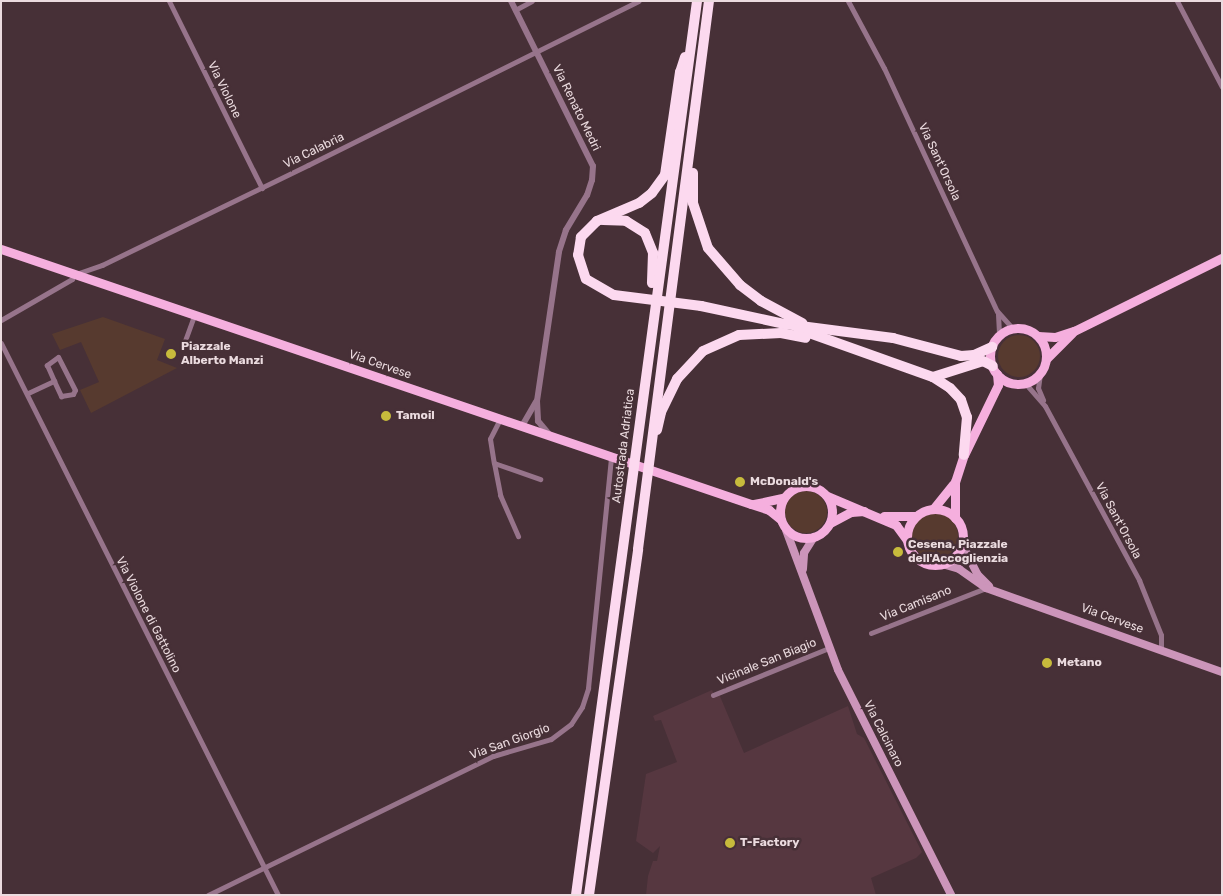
<!DOCTYPE html>
<style>
body{margin:0}
#map{position:relative;width:1223px;height:896px;overflow:hidden;background:#473037;font-family:Rubik,sans-serif}
div>[style]{position:absolute}
[style*='--x']{left:calc(var(--x)*1px);top:calc(var(--y)*1px);width:calc(var(--w)*1px);rotate:calc(var(--a)*1deg)}
.built>*{inset:0;background:#563740}
.green>*{inset:0;background:#573a2f}
.round{border-radius:50%}
.minor>*{height:5px;margin:-2.5px;padding:0 2.5px;transform-origin:2.5px;border-radius:2.5px;background:#97748b}
.tertiary>*{height:6px;margin:-3px;padding:0 3px;transform-origin:3px;border-radius:3px;background:#97748b}
.secondary>*{height:8px;margin:-4px;padding:0 4px;transform-origin:4px;border-radius:4px;background:#cc95ba}
.primary>*{height:9px;margin:-4.5px;padding:0 4.5px;transform-origin:4.5px;border-radius:4.5px;background:#f5afde}
.primary>.ring{margin:-4.5px;padding:0;box-sizing:content-box;background:none;border:9px solid #f5afde;border-radius:50%}
.motorway>*{height:10px;margin:-5px;padding:0 5px;transform-origin:5px;border-radius:5px;background:#fcd9ef}
.dots>*{width:14px;height:14px;translate:-50% -50%;box-sizing:border-box;border:2px solid #473037;border-radius:50%}
span{translate:-50% -50%;white-space:nowrap;text-align:center;line-height:1.15;-webkit-text-stroke:5px #473037;paint-order:stroke}
.street-label{font-size:12px;color:#ebdbdf}
.poi-label{font-size:12px;color:#ebdbdf;font-weight:700}
.left{translate:0 -50%;text-align:left}
.frame{position:absolute;inset:0;border:2px solid #ebdbdf;pointer-events:none}
</style>
<div id="map">
<div class="built">
<i style="clip-path:polygon(712px 690px,715px 697px,719px 694px,744px 753px,848px 706px,857px 734px,864px 738px,922px 852px,916px 858px,871px 878px,876px 895px,646px 895px,648px 876px,653px 861px,657px 861px,660px 846px,653px 853px,636px 841px,646px 774px,677px 762px,661px 720px,655px 721px,653px 716px)"></i>
</div>
<div class="green">
<i style="clip-path:polygon(103px 317px,165px 339px,157px 360px,177px 368px,91px 413px,80px 390px,99px 382px,81px 342px,60px 350px,52px 334px)"></i>
<i class="round" style="left:998px;top:335px;width:42px;height:42px"></i>
<i class="round" style="left:785px;top:491px;width:42px;height:42px"></i>
<i class="round" style="left:912px;top:513px;width:46px;height:46px"></i>
</div>
<div class="minor">
<i style="--x:169;--y:1;--w:209;--a:63.6"></i>
<i style="--x:848;--y:1;--w:76;--a:61.8"></i>
<i style="--x:884;--y:68;--w:268;--a:65.1"></i>
<i style="--x:997;--y:311;--w:24;--a:48"></i>
<i style="--x:1177;--y:1;--w:97;--a:62.4"></i>
<i style="--x:515;--y:10;--w:19;--a:-28"></i>
<i style="--x:998;--y:314;--w:21;--a:87"></i>
<i style="--x:1;--y:320;--w:82;--a:-30"></i>
<i style="--x:72;--y:279;--w:4;--a:-76"></i>
<i style="--x:73;--y:275;--w:31;--a:-19"></i>
<i style="--x:102;--y:265;--w:229;--a:-25.9"></i>
<i style="--x:308;--y:165;--w:369;--a:-26.4"></i>
<i style="--x:1;--y:343;--w:618;--a:63.35"></i>
<i style="--x:183;--y:346;--w:33;--a:-70"></i>
<i style="--x:1040;--y:374;--w:14;--a:98"></i>
<i style="--x:1038;--y:388;--w:13;--a:67"></i>
<i style="--x:1025;--y:383;--w:30;--a:49"></i>
<i style="--x:1045;--y:406;--w:198;--a:61.6"></i>
<i style="--x:1139;--y:580;--w:59;--a:68.2"></i>
<i style="--x:1161;--y:635;--w:15;--a:90"></i>
<i style="--x:28;--y:393;--w:29;--a:-25"></i>
<i style="--x:54;--y:381;--w:17;--a:65"></i>
<i style="--x:61;--y:396;--w:12;--a:-9"></i>
<i style="--x:73;--y:394;--w:4;--a:-63"></i>
<i style="--x:75;--y:390;--w:37;--a:-117"></i>
<i style="--x:58;--y:357;--w:14;--a:144"></i>
<i style="--x:47;--y:365;--w:17;--a:66"></i>
<i style="--x:500;--y:419;--w:22;--a:117"></i>
<i style="--x:490;--y:439;--w:24;--a:81"></i>
<i style="--x:494;--y:463;--w:33;--a:79"></i>
<i style="--x:500;--y:495;--w:45;--a:66.3"></i>
<i style="--x:494;--y:463;--w:49;--a:19.2"></i>
<i style="--x:871;--y:633;--w:123;--a:-21.4"></i>
<i style="--x:713;--y:695;--w:125;--a:-22.1"></i>
<i style="--x:208;--y:895;--w:317;--a:-26"></i>
<i style="--x:493;--y:756;--w:60;--a:-16.3"></i>
<i style="--x:551;--y:739;--w:25;--a:-37"></i>
<i style="--x:571;--y:724;--w:20;--a:-57"></i>
<i style="--x:582;--y:707;--w:20;--a:-72"></i>
<i style="--x:588;--y:688;--w:233;--a:-84.3"></i>
</div>
<div class="tertiary">
<i style="--x:511;--y:1;--w:184;--a:63.6"></i>
<i style="--x:593;--y:166;--w:14;--a:94"></i>
<i style="--x:592;--y:180;--w:16;--a:108"></i>
<i style="--x:587;--y:195;--w:41;--a:121"></i>
<i style="--x:566;--y:230;--w:23;--a:108"></i>
<i style="--x:559;--y:252;--w:151;--a:98.4"></i>
<i style="--x:537;--y:401;--w:20;--a:87"></i>
<i style="--x:538;--y:421;--w:16;--a:50"></i>
<i style="--x:522;--y:426;--w:28;--a:-60"></i>
</div>
<div class="secondary">
<i style="--x:786;--y:530;--w:149;--a:69.6"></i>
<i style="--x:838;--y:670;--w:252;--a:63.3"></i>
<i style="--x:962;--y:544;--w:34;--a:63"></i>
<i style="--x:977;--y:574;--w:17;--a:45"></i>
<i style="--x:942;--y:564;--w:18;--a:16"></i>
<i style="--x:959;--y:569;--w:33;--a:35"></i>
<i style="--x:986;--y:588;--w:251;--a:19.6"></i>
<i style="--x:803;--y:569;--w:16;--a:-86"></i>
<i style="--x:804;--y:553;--w:19;--a:-58"></i>
</div>
<div class="primary">
<i style="--x:1;--y:249;--w:792;--a:18.78"></i>
<i style="--x:751;--y:504;--w:19;--a:18"></i>
<i style="--x:769;--y:510;--w:14;--a:39"></i>
<i class="ring" style="left:990px;top:328px;width:47px;height:47px"></i>
<i style="--x:1038;--y:336;--w:17;--a:3"></i>
<i style="--x:1055;--y:337;--w:20;--a:-18"></i>
<i style="--x:1074;--y:331;--w:165;--a:-26.3"></i>
<i style="--x:1046;--y:359;--w:37;--a:-45"></i>
<i class="ring" style="left:780px;top:486px;width:43px;height:43px"></i>
<i style="--x:827;--y:496;--w:75;--a:22.8"></i>
<i style="--x:896;--y:525;--w:19;--a:54"></i>
<i style="--x:754;--y:504;--w:30;--a:-12"></i>
<i style="--x:933;--y:509;--w:32;--a:-51"></i>
<i class="ring" style="left:907px;top:509px;width:47px;height:47px"></i>
<i style="--x:884;--y:516;--w:32;--a:0"></i>
<i style="--x:955;--y:518;--w:36;--a:-90"></i>
<i style="--x:955;--y:482;--w:28;--a:-72"></i>
<i style="--x:964;--y:455;--w:78;--a:-64.1"></i>
<i style="--x:998;--y:385;--w:11;--a:-95"></i>
<i style="--x:830;--y:523;--w:24;--a:-28"></i>
<i style="--x:851;--y:512;--w:13;--a:-4"></i>
</div>
<div class="motorway">
<i style="--x:685;--y:57;--w:16;--a:108"></i>
<i style="--x:680;--y:72;--w:104;--a:98.3"></i>
<i style="--x:665;--y:175;--w:22;--a:126"></i>
<i style="--x:652;--y:193;--w:16;--a:142"></i>
<i style="--x:639;--y:203;--w:46;--a:156.8"></i>
<i style="--x:597;--y:221;--w:23;--a:135"></i>
<i style="--x:581;--y:237;--w:18;--a:99"></i>
<i style="--x:578;--y:255;--w:25;--a:72"></i>
<i style="--x:586;--y:279;--w:32;--a:30"></i>
<i style="--x:614;--y:295;--w:88;--a:7.2"></i>
<i style="--x:701;--y:306;--w:86;--a:12.1"></i>
<i style="--x:785;--y:324;--w:109;--a:7.4"></i>
<i style="--x:893;--y:338;--w:70;--a:14.8"></i>
<i style="--x:961;--y:356;--w:13;--a:-4"></i>
<i style="--x:974;--y:355;--w:20;--a:-24"></i>
<i style="--x:693;--y:173;--w:30;--a:90"></i>
<i style="--x:693;--y:203;--w:47;--a:71.6"></i>
<i style="--x:708;--y:248;--w:49;--a:49.1"></i>
<i style="--x:740;--y:285;--w:26;--a:37"></i>
<i style="--x:761;--y:301;--w:47;--a:28.2"></i>
<i style="--x:603;--y:220;--w:23;--a:2"></i>
<i style="--x:626;--y:221;--w:22;--a:32"></i>
<i style="--x:645;--y:233;--w:22;--a:68"></i>
<i style="--x:653;--y:253;--w:30;--a:92"></i>
<i style="--x:798;--y:329;--w:143;--a:19.6"></i>
<i style="--x:933;--y:377;--w:20;--a:33"></i>
<i style="--x:950;--y:388;--w:16;--a:47"></i>
<i style="--x:961;--y:400;--w:18;--a:71"></i>
<i style="--x:967;--y:417;--w:38;--a:95"></i>
<i style="--x:933;--y:377;--w:52;--a:-17.7"></i>
<i style="--x:983;--y:361;--w:11;--a:27"></i>
<i style="--x:657;--y:430;--w:18;--a:-77"></i>
<i style="--x:661;--y:412;--w:37;--a:-64"></i>
<i style="--x:677;--y:379;--w:38;--a:-47"></i>
<i style="--x:703;--y:351;--w:39;--a:-24"></i>
<i style="--x:739;--y:335;--w:42;--a:-2.7"></i>
<i style="--x:781;--y:333;--w:25;--a:11"></i>
<i style="--x:576;--y:895;--w:902;--a:-82.29"></i>
<i style="--x:589;--y:895;--w:349;--a:-81.9"></i>
<i style="--x:638;--y:549;--w:553;--a:-82.62"></i>
</div>
<div class="dots">
<i style="left:171px;top:354px;background:#c7bb3c"></i>
<i style="left:386px;top:416px;background:#c7bb3c"></i>
<i style="left:740px;top:482px;background:#c7bb3c"></i>
<i style="left:898px;top:552px;background:#c7bb3c"></i>
<i style="left:1047px;top:663px;background:#c7bb3c"></i>
<i style="left:730px;top:843px;background:#c7bb3c"></i>
</div>
<div class="street-label">
<span style="left:224px;top:90px;rotate:64deg">Via Violone</span>
<span style="left:576px;top:108px;rotate:64deg">Via Renato Medri</span>
<span style="left:314px;top:151px;rotate:-26deg">Via Calabria</span>
<span style="left:939px;top:162px;rotate:65deg">Via Sant'Orsola</span>
<span style="left:380px;top:365px;rotate:19deg">Via Cervese</span>
<span style="left:624px;top:446px;rotate:-83deg">Autostrada Adriatica</span>
<span style="left:1118px;top:521px;rotate:62deg">Via Sant'Orsola</span>
<span style="left:916px;top:604px;rotate:-22deg">Via Camisano</span>
<span style="left:148px;top:615px;rotate:63deg">Via Violone di Gattolino</span>
<span style="left:1112px;top:619px;rotate:20deg">Via Cervese</span>
<span style="left:767px;top:662px;rotate:-22deg">Vicinale San Biagio</span>
<span style="left:883px;top:734px;rotate:63deg">Via Calcinaro</span>
<span style="left:510px;top:742px;rotate:-20deg">Via San Giorgio</span>
</div>
<div class="poi-label">
<span class="left" style="left:181px;top:354px">Piazzale<br>Alberto Manzi</span>
<span class="left" style="left:396px;top:416px">Tamoil</span>
<span class="left" style="left:750px;top:482px">McDonald's</span>
<span class="left" style="left:908px;top:552px">Cesena, Piazzale<br>dell'Accoglienzia</span>
<span class="left" style="left:1057px;top:663px">Metano</span>
<span class="left" style="left:740px;top:843px">T-Factory</span>
</div>
<div class="frame"></div>
</div>
